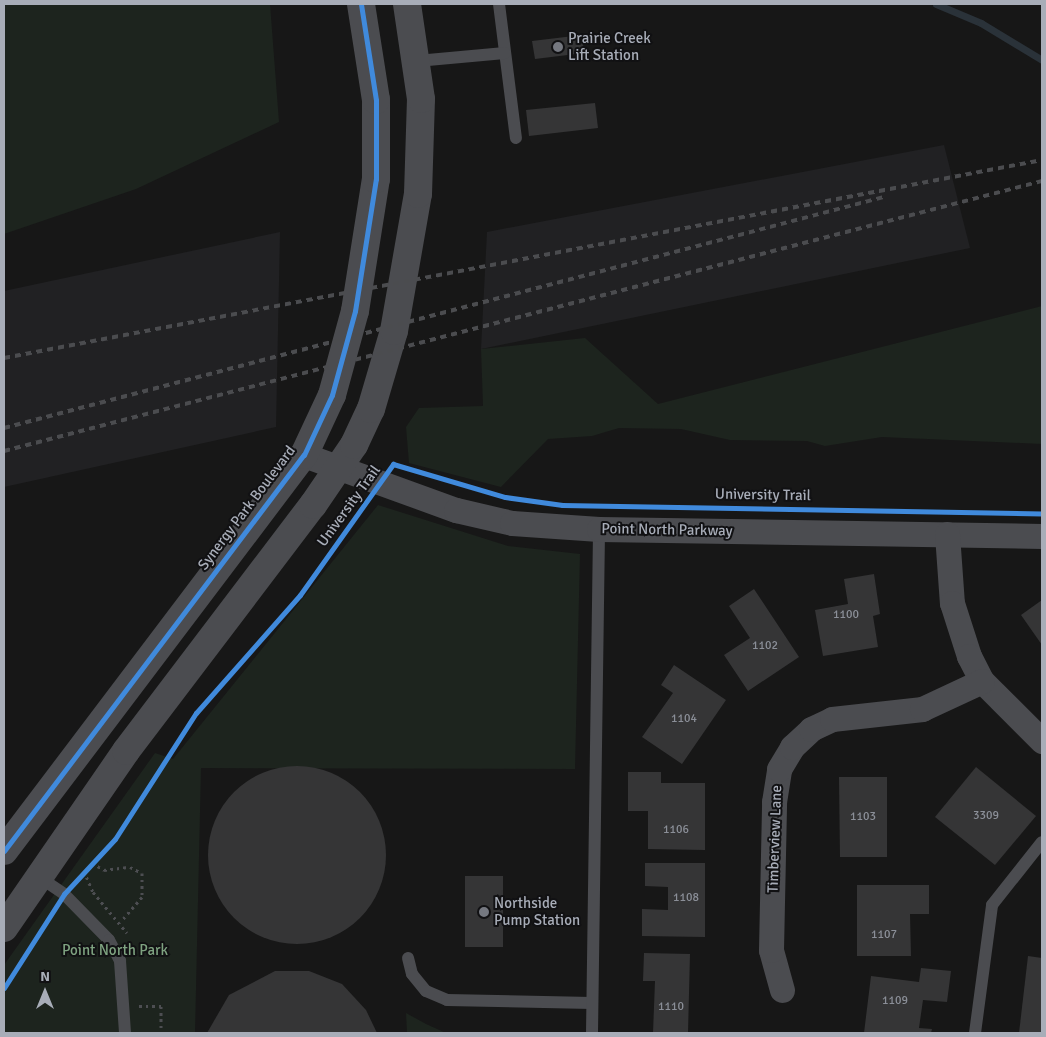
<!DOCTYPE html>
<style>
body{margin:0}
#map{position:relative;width:1046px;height:1037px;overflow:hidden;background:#171717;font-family:Signika,sans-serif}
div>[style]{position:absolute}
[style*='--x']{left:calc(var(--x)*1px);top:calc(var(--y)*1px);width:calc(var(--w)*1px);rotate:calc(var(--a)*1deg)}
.built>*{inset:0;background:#212123}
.green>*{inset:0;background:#1d241e}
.stream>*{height:7px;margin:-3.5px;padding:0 3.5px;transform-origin:3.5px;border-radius:3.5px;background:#2a3239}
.building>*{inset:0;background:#353536}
.round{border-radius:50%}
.path>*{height:3px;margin-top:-1.5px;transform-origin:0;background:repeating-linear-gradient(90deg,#4d4e52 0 2.5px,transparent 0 6.5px)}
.service>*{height:12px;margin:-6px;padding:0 6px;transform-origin:6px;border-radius:6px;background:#4b4c50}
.minor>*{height:25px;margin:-12.5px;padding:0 12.5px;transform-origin:12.5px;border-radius:12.5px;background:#4b4c50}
.tertiary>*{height:28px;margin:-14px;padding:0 14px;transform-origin:14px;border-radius:14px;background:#4b4c50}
.rail>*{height:4px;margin-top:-2px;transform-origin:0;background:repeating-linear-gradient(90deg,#4b4c4f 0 6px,transparent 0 11px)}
.cycleway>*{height:5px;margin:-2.5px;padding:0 2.5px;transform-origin:2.5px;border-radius:2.5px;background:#408adc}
.dots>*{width:14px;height:14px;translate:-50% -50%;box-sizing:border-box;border:2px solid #111113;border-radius:50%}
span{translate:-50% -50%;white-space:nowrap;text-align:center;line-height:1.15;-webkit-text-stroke:4px #111113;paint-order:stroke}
.number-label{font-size:12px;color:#8b8f98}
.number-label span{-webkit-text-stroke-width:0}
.poi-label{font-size:15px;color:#a8adb8}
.left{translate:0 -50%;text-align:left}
.street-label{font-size:15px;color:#a8adb8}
.park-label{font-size:15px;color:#7fa381}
.frame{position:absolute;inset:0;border:5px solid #a8adb8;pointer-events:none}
.north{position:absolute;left:20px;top:967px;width:50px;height:50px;-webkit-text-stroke:4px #111113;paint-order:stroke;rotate:0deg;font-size:14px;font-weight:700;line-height:20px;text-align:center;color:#a8adb8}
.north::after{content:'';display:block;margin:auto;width:18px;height:22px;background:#a8adb8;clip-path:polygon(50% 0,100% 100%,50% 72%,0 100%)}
</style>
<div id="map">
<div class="built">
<i style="clip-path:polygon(944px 145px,970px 248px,481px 349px,487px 232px)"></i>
<i style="clip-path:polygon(280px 232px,276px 427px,4px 487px,4px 291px)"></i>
</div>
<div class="green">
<i style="clip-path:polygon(4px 4px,270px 4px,279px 122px,136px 189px,4px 234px)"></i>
<i style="clip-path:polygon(1042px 306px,1042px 444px,882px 437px,825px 446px,807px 441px,730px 440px,681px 429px,619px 428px,592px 436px,548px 439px,501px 487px,409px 463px,406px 427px,419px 408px,483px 406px,481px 349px,585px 338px,658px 404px)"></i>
<i style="clip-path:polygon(378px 505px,508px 546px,580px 554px,575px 769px,201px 768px,195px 1033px,4px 1033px,4px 965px,155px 753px,173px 759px)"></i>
<i style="clip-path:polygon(406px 1013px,426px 1024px,446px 1033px,407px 1033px)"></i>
</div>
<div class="stream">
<i style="--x:936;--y:4;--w:49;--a:22.9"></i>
<i style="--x:981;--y:23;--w:71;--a:31.2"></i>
</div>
<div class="building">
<i style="clip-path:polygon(582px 35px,584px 53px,535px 59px,532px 41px)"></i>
<i style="clip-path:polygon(595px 103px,598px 128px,529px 136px,526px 110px)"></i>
<i style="clip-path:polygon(874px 574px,880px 614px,873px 616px,878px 647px,823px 656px,815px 610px,848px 604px,844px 579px)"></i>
<i style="clip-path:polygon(754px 589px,799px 657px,748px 691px,724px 655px,750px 638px,729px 606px)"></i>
<i style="clip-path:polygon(1042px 600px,1042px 645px,1021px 615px)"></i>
<i style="clip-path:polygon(674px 665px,726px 700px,682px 764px,642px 737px,673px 693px,661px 685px)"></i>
<i class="round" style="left:208px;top:766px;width:178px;height:178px"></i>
<i style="clip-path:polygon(976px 767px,1036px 816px,995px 865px,935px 817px)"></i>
<i style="clip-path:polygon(628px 772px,661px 772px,661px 783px,705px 783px,705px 850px,648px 849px,648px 811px,628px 811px)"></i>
<i style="clip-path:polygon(839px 777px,887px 777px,887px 857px,840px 857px)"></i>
<i style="clip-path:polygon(645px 863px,705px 863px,705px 937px,642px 936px,642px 909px,668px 910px,668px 887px,645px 886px)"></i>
<i style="clip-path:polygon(465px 876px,503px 876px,503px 947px,465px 947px)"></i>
<i style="clip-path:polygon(857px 885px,929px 885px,929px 914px,910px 914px,911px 956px,857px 956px)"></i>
<i style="clip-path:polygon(644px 953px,690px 954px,688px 1033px,653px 1033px,655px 981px,643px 981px)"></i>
<i style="clip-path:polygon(1028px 956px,1042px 958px,1042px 1033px,1019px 1033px)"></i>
<i style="clip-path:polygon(921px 968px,951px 971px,947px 1002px,923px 1000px,919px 1028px,932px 1029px,931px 1033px,864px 1033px,871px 976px,919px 982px)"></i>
<i style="clip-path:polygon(275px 971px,309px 971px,342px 984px,366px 1010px,377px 1033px,207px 1033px,229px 995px)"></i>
</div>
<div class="path">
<i style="--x:92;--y:863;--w:14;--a:30"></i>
<i style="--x:104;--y:870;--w:26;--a:-7"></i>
<i style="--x:130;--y:867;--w:13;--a:27"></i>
<i style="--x:142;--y:873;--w:24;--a:90"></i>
<i style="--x:142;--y:897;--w:32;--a:131"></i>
<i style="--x:84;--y:871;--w:23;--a:67"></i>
<i style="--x:93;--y:892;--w:53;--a:50.3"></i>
<i style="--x:139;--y:1006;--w:22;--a:0"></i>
<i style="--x:161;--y:1006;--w:27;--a:90"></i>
</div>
<div class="service">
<i style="--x:499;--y:4;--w:135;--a:82.8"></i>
<i style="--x:417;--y:61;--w:88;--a:-5.2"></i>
<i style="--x:39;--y:877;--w:30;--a:34"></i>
<i style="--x:64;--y:894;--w:64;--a:45.6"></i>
<i style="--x:109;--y:940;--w:24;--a:62"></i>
<i style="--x:120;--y:961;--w:72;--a:86"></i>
<i style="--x:408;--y:958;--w:16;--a:76"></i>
<i style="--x:412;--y:974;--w:22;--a:51"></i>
<i style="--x:426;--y:991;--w:23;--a:23"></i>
<i style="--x:447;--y:1000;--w:145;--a:1.2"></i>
<i style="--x:592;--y:1033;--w:504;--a:-89.2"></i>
<i style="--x:975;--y:1033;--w:129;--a:-82.4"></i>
<i style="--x:992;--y:905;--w:80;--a:-51.6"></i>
</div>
<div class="minor">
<i style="--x:304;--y:455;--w:162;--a:19.9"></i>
<i style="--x:456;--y:510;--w:57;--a:13.1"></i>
<i style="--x:512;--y:523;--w:87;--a:3.9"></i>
<i style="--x:599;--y:529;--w:443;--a:0.9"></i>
<i style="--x:947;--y:534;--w:69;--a:85.9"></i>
<i style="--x:952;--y:603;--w:56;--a:72.2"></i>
<i style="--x:969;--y:656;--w:28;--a:63"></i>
<i style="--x:982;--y:681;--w:85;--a:45"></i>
<i style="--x:782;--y:990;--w:41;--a:-105.4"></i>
<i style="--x:771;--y:950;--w:148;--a:-88.8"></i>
<i style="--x:774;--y:802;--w:33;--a:-81"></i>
<i style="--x:779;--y:769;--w:26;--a:-59"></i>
<i style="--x:792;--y:747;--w:26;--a:-43"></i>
<i style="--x:811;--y:729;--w:23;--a:-25"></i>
<i style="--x:832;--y:719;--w:91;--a:-6.3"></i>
<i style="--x:922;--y:709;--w:66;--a:-25"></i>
</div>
<div class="tertiary">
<i style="--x:4;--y:851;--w:497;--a:-52.9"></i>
<i style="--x:304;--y:455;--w:66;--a:-65"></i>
<i style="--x:332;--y:395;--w:87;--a:-74.7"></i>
<i style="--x:355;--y:311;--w:134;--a:-81"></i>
<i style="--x:376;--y:179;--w:79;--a:-90"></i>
<i style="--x:376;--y:100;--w:97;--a:-98.9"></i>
<i style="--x:4;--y:928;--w:215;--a:-55.4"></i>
<i style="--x:126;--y:751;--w:309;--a:-52.8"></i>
<i style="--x:313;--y:505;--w:73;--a:-55.7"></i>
<i style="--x:354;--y:445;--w:40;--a:-65"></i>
<i style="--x:371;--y:409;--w:81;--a:-73.6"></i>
<i style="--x:394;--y:331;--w:139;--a:-80.1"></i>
<i style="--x:418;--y:194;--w:95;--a:-88.2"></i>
<i style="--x:421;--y:99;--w:96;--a:-98.4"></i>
</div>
<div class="rail">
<i style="--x:4;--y:358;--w:1057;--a:-10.8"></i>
<i style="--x:4;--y:428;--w:910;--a:-14.71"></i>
<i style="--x:4;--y:451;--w:1073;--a:-14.58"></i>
</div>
<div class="cycleway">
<i style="--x:4;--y:851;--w:497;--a:-52.9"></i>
<i style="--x:304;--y:455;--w:66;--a:-65"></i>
<i style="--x:332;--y:395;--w:87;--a:-74.7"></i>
<i style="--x:355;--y:311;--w:134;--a:-81"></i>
<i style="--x:376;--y:179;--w:79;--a:-90"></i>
<i style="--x:376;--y:100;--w:97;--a:-98.9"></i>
<i style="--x:4;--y:988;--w:112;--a:-57.4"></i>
<i style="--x:64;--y:894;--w:75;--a:-47.2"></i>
<i style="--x:115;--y:839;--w:150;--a:-57.3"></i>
<i style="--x:196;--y:713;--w:157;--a:-48.6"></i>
<i style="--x:300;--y:595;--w:161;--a:-54.6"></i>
<i style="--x:393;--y:464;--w:117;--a:16.4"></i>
<i style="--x:505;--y:497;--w:58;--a:8"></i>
<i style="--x:562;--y:505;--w:480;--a:1"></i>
</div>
<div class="dots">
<i style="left:558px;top:47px;background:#757880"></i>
<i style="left:484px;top:912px;background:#757880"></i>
</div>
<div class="number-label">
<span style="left:846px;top:615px">1100</span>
<span style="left:765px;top:646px">1102</span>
<span style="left:684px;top:719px">1104</span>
<span style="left:986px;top:816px">3309</span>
<span style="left:863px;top:817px">1103</span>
<span style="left:676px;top:830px">1106</span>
<span style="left:686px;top:898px">1108</span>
<span style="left:884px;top:935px">1107</span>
<span style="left:895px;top:1001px">1109</span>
<span style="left:671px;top:1007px">1110</span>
</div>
<div class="poi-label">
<span class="left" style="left:568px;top:47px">Prairie Creek<br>Lift Station</span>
<span class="left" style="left:494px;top:912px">Northside<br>Pump Station</span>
</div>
<div class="street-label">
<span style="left:763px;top:495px;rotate:1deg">University Trail</span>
<span style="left:349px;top:506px;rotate:-54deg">University Trail</span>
<span style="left:247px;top:508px;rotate:-53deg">Synergy Park Boulevard</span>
<span style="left:667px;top:530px;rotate:1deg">Point North Parkway</span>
<span style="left:775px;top:839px;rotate:-88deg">Timberview Lane</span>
</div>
<div class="park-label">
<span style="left:115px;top:951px">Point North Park</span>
</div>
<div class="frame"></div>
<div class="north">N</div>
</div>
